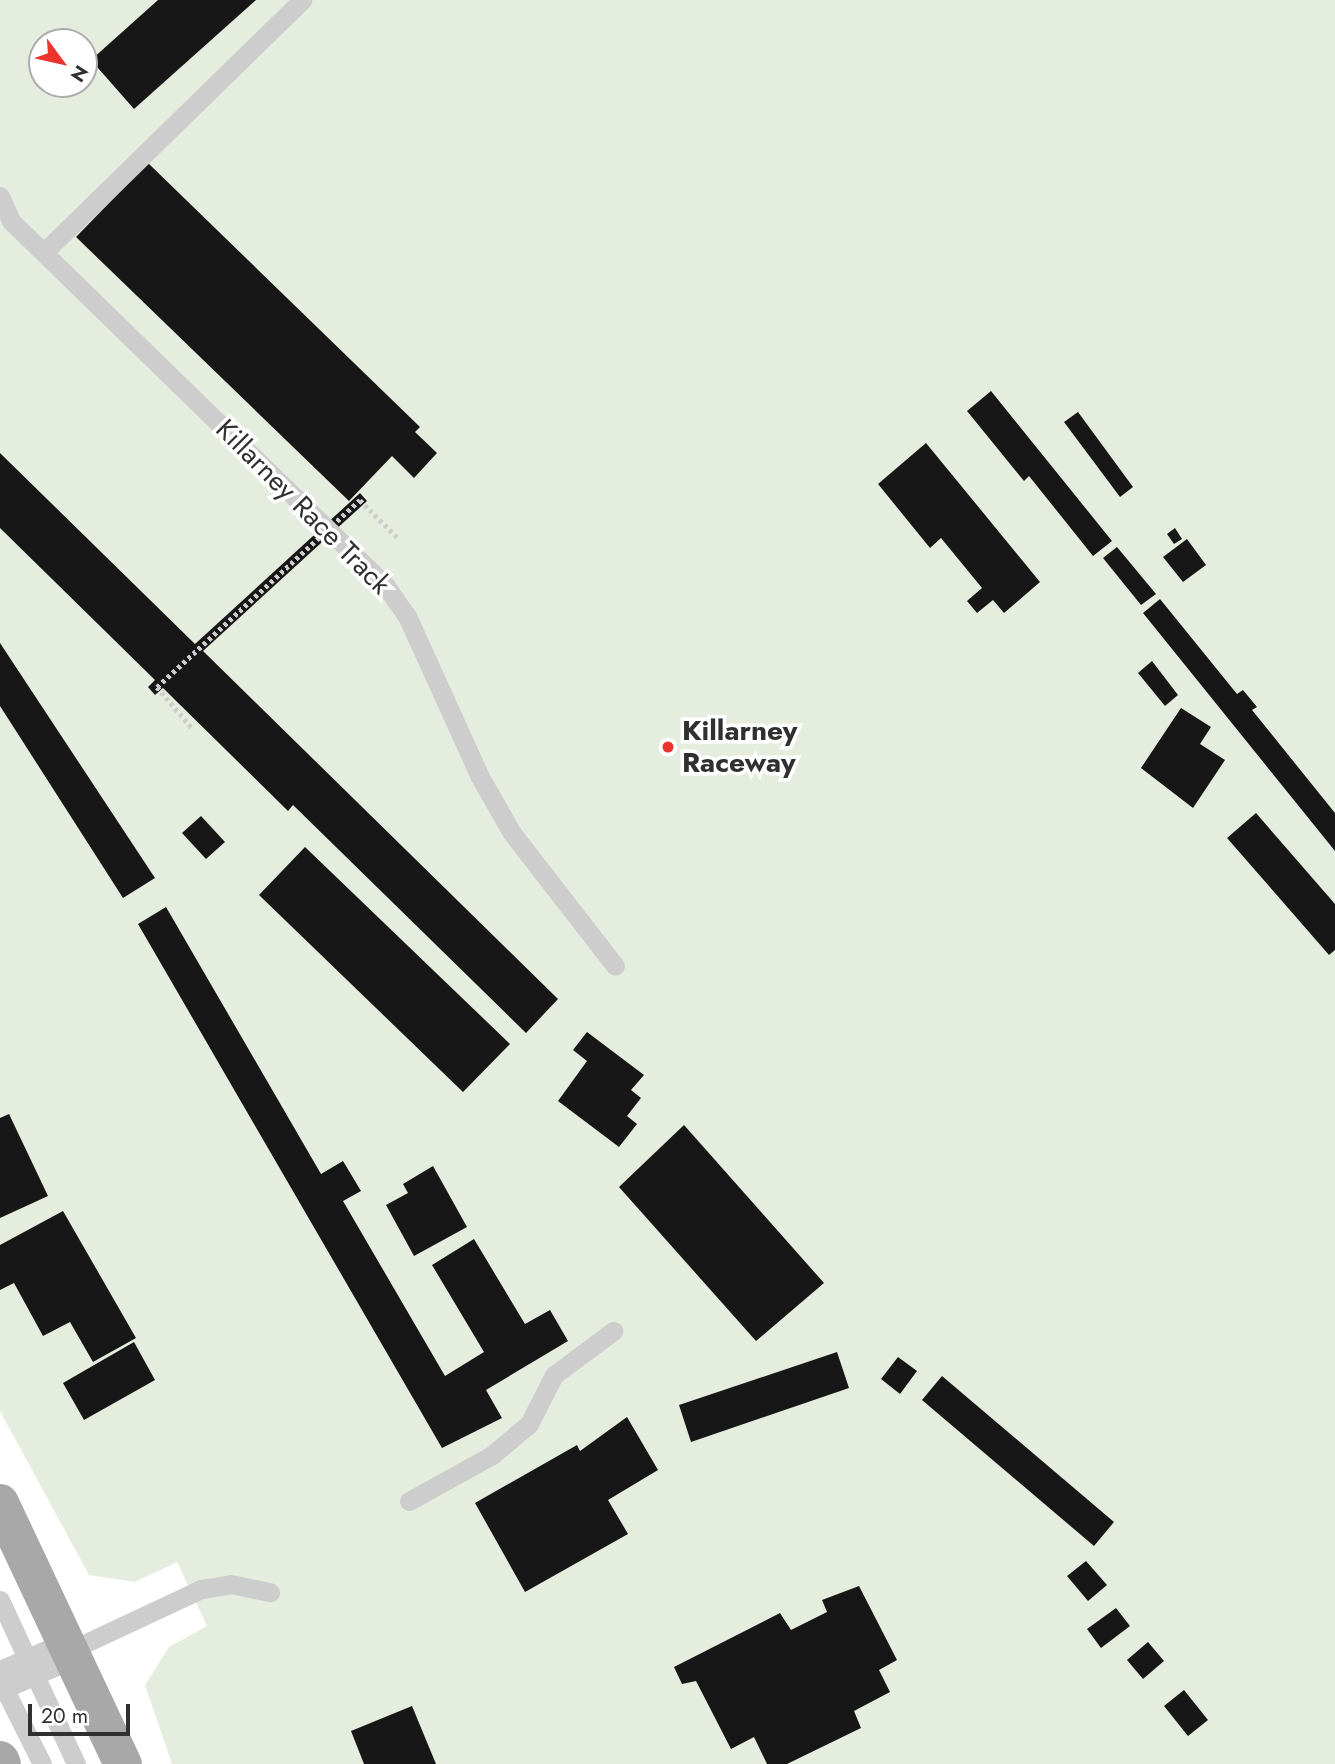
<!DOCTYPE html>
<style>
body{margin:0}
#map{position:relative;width:1335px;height:1764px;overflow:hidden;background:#fff;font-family:Jost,sans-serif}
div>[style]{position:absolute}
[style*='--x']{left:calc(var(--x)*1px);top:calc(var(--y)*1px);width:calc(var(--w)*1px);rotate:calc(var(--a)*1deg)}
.green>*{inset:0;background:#e5eede}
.building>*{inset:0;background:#171717}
.path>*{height:4.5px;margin-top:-2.25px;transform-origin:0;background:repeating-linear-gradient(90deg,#cdcdcd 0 3.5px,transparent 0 7px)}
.lane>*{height:19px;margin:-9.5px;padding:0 9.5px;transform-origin:9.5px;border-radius:9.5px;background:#cdcdcd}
.street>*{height:38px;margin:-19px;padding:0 19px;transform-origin:19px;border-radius:19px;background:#cdcdcd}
.primary>*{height:38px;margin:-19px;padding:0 19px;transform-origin:19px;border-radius:19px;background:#a8a8a8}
.path-bridge>*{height:4.5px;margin-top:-2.25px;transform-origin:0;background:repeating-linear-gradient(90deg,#cdcdcd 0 3.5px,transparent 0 7px)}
.dots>*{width:19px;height:19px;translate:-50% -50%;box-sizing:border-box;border:4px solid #fff;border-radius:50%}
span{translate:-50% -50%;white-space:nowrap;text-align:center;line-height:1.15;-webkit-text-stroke:7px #fff;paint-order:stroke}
.street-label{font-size:28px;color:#303030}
.poi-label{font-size:28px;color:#303030;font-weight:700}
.left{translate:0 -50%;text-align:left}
.north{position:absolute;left:28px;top:28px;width:70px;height:70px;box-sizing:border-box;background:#fff;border:2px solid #acacac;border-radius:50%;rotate:123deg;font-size:19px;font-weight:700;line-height:28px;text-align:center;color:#303030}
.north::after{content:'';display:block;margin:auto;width:24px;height:32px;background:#ec332e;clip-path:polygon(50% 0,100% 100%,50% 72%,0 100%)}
.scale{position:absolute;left:28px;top:1704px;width:102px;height:32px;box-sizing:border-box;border:4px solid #303030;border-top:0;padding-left:9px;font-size:21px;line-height:24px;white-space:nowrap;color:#303030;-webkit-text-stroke:5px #fff;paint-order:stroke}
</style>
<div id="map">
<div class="green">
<i style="clip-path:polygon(evenodd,0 0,1335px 0,1335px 1764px,172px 1764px,145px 1685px,169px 1647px,207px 1626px,177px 1562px,135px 1582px,89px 1575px,0 1411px,0 0,42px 42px,84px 42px,84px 84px,42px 84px,42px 42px)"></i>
</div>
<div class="building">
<i style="clip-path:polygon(158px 0,256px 0,134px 109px,91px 60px)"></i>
<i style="clip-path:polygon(148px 163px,420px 427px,415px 432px,437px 453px,414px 478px,392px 456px,349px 501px,76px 237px)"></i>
<i style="clip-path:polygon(991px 391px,1112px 541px,1093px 556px,1029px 476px,1024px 481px,967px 411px)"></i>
<i style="clip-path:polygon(1078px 412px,1133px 487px,1120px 497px,1064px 422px)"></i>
<i style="clip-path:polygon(926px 443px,1040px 582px,1004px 613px,993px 600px,977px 613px,967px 601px,982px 588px,941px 538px,930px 548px,878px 484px)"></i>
<i style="clip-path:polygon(0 453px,195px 644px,360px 493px,367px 501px,203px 651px,558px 999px,526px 1033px,293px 805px,288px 811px,163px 688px,155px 695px,148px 687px,155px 680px,0 528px)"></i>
<i style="clip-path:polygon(1175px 528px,1182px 539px,1174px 544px,1167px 534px)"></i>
<i style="clip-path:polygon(1187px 539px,1206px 565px,1183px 582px,1163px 557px)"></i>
<i style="clip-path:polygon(1117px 547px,1156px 594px,1141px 605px,1103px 558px)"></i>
<i style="clip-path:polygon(1160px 599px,1237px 694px,1243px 690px,1257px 707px,1252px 710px,1335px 813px,1335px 851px,1143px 613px)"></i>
<i style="clip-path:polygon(0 643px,155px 878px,123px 898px,0 706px)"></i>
<i style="clip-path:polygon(1152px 661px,1178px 695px,1165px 706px,1138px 673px)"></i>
<i style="clip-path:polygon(1181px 708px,1211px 727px,1200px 744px,1225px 760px,1193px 808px,1141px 768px)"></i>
<i style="clip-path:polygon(1256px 813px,1335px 904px,1335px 950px,1329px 955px,1227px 838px)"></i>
<i style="clip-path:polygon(201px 816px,225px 842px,206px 859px,182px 833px)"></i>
<i style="clip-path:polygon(305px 847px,510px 1044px,463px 1092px,259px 895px)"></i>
<i style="clip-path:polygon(166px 907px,321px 1174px,343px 1161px,361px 1191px,343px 1201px,445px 1376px,484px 1352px,432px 1265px,474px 1239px,525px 1324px,550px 1310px,568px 1341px,486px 1390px,502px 1418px,442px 1448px,138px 924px)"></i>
<i style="clip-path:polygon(587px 1032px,644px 1075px,631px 1090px,641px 1098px,627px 1116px,637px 1124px,619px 1147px,558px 1101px,587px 1061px,573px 1050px)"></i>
<i style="clip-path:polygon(9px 1114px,48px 1196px,0 1218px,0 1118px)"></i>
<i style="clip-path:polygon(684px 1125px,824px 1283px,756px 1341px,619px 1187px)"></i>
<i style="clip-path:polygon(433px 1166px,467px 1227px,414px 1256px,386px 1205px,408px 1193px,403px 1184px)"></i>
<i style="clip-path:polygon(63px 1211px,136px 1338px,93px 1362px,70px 1322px,43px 1336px,14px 1283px,0 1290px,0 1245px)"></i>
<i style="clip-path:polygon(134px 1342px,155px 1380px,84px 1420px,63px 1383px)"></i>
<i style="clip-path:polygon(837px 1352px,849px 1388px,691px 1442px,679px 1405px)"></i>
<i style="clip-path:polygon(898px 1357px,917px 1371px,900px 1394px,881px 1379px)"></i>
<i style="clip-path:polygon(942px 1376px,1114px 1522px,1094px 1546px,922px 1400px)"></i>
<i style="clip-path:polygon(627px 1417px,658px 1470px,608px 1500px,628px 1534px,525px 1592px,475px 1503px,577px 1445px,580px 1451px)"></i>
<i style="clip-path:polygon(1086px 1561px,1107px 1585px,1088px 1601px,1067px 1576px)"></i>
<i style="clip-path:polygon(859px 1586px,897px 1660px,879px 1670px,890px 1692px,854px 1711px,861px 1728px,787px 1764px,767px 1764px,754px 1737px,731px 1749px,696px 1681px,682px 1684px,674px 1667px,780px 1613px,791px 1630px,827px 1612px,822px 1600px)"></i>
<i style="clip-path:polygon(1116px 1608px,1130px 1626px,1101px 1648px,1087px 1629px)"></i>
<i style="clip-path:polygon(1148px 1642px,1164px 1661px,1143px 1679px,1127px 1660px)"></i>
<i style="clip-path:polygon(1184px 1690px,1208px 1720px,1188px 1736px,1164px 1706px)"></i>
<i style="clip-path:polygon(412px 1706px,436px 1764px,364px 1764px,351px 1731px)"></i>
</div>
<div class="path">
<i style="--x:360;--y:500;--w:55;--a:45"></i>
<i style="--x:157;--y:687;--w:54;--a:49.5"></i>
</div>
<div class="lane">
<i style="--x:0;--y:196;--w:27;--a:66"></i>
<i style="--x:11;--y:221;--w:522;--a:44.22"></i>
<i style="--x:385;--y:585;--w:38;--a:55"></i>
<i style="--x:407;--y:616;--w:177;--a:65.6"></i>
<i style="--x:480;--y:777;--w:64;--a:60.3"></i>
<i style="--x:512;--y:833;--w:168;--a:52.2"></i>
<i style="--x:44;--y:252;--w:361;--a:-44.3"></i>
<i style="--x:409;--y:1501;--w:95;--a:-29"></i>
<i style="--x:492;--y:1455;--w:48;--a:-40"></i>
<i style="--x:529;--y:1424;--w:55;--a:-63"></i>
<i style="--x:554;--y:1375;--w:74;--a:-36.7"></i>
<i style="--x:0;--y:1600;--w:181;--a:65.1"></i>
<i style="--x:71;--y:1650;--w:144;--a:-25.1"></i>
<i style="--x:201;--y:1589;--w:30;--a:-9"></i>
<i style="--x:231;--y:1584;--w:40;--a:12"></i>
<i style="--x:0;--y:1680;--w:94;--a:63.4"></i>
</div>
<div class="street">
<i style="--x:0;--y:1681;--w:77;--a:-23.6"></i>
</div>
<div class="primary">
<i style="--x:0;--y:1503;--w:289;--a:64.8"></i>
<i style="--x:0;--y:1760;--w:4;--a:63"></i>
</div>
<div class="path-bridge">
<i style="--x:157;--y:687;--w:276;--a:-42.7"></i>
</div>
<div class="dots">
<i style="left:668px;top:747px;background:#ec332e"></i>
</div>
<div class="street-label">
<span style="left:303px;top:507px;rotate:45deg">Killarney Race Track</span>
</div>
<div class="poi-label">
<span class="left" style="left:682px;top:747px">Killarney<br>Raceway</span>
</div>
<div class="north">N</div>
<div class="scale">20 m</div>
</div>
